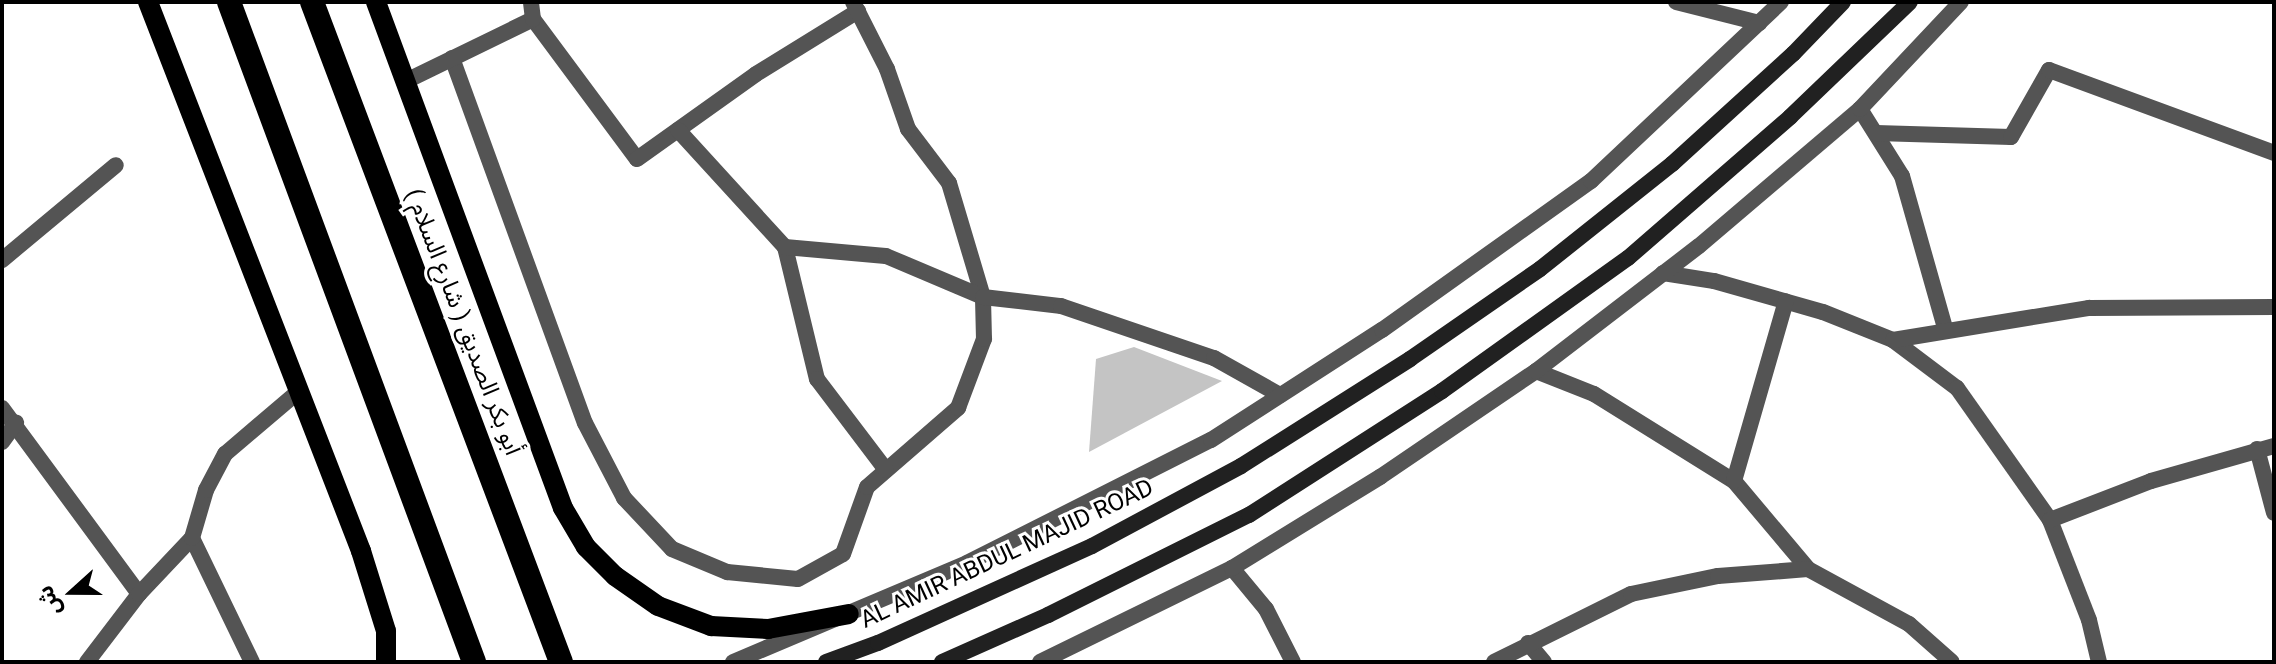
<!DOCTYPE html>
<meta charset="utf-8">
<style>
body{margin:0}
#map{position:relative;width:2276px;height:664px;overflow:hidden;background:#fff;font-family:Roboto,"Noto Sans Arabic",sans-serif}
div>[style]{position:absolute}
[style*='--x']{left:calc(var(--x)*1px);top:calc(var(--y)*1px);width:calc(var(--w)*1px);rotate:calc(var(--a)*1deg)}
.building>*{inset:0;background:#c4c4c4}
.minor>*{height:16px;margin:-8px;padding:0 8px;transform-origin:8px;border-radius:8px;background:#545454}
.tertiary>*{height:16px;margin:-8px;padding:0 8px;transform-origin:8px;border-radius:8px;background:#545454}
.secondary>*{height:16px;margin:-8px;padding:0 8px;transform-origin:8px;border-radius:8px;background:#212121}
.primary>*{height:20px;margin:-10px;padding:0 10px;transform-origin:10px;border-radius:10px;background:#000}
.motorway>*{height:24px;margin:-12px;padding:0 12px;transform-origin:12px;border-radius:12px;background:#000}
span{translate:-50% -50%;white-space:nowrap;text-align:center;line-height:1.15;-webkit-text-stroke:6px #fff;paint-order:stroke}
.street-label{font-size:24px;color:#000}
.frame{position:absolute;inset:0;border:4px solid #000;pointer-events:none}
.north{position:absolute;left:32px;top:552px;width:80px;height:80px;-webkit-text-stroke:6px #fff;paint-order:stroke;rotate:249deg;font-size:22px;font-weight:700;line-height:32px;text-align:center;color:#000}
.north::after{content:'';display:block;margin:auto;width:28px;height:36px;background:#000;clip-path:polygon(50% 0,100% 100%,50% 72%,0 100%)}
</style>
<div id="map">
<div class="building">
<i style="clip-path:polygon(1134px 347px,1222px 381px,1089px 452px,1096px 359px)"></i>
</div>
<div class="minor">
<i style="--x:1676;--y:2;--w:86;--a:14.2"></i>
<i style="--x:533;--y:19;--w:174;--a:53.4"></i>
<i style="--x:637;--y:159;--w:146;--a:-35.5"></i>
<i style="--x:756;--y:74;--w:120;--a:-31.7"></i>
<i style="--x:452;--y:58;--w:388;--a:70"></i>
<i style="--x:585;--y:423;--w:85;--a:62.5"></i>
<i style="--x:624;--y:498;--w:70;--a:46.7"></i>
<i style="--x:672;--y:549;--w:60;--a:22.7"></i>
<i style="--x:727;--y:572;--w:71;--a:5.6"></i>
<i style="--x:798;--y:579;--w:51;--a:-29.1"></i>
<i style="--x:843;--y:554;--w:71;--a:-70.3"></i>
<i style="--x:867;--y:487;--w:121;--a:-41"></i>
<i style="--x:958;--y:408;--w:74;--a:-69.4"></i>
<i style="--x:984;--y:339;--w:42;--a:-91.4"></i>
<i style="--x:983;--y:297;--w:119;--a:-106.6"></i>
<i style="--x:949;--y:183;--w:68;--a:-127.2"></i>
<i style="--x:908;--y:129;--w:64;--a:-109.3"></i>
<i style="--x:887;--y:69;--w:75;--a:-116.9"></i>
<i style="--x:406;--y:81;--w:141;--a:-26"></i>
<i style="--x:533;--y:19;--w:17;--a:-97"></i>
<i style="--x:1860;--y:109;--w:79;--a:57.9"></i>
<i style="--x:1902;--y:176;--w:161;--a:74.2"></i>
<i style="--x:678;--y:130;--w:159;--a:47.6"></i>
<i style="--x:785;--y:247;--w:136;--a:76.4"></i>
<i style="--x:817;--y:379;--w:114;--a:52.8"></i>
<i style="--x:1876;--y:133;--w:135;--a:1.7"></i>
<i style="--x:2011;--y:137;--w:77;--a:-60.4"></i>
<i style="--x:2049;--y:70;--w:240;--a:20.2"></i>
<i style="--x:785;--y:247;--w:101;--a:5.1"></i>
<i style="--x:886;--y:256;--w:105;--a:22.9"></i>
<i style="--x:983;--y:297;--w:79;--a:6.6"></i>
<i style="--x:1061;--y:306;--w:162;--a:18.8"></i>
<i style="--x:1214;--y:358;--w:76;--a:29.3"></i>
<i style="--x:2;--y:260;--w:148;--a:-39.8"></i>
<i style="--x:1663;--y:273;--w:52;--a:8.9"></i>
<i style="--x:1714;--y:281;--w:113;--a:15.9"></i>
<i style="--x:1823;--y:312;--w:75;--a:21.8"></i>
<i style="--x:1893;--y:340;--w:80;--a:36.9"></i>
<i style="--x:1957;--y:388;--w:161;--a:54.8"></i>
<i style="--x:2050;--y:520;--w:107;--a:68.7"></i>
<i style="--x:2089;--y:620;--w:43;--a:76.6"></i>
<i style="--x:1893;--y:340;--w:199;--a:-9.3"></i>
<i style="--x:2089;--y:308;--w:185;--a:-0.3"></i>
<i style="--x:1536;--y:371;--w:62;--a:21.6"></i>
<i style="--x:1594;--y:394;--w:165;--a:31.9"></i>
<i style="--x:1734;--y:481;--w:115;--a:49.9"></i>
<i style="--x:1808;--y:569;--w:115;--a:28.6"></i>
<i style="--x:1909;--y:624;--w:57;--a:41.5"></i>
<i style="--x:2;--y:408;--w:231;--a:53.6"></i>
<i style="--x:2;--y:442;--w:24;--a:-54"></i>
<i style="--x:2257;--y:449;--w:66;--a:75.1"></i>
<i style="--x:1734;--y:481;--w:187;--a:-73.9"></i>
<i style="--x:2050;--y:520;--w:108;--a:-21.1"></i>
<i style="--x:2151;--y:481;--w:128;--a:-15.9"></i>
<i style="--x:192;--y:538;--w:138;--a:64.2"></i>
<i style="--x:1232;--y:568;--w:53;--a:50.3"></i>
<i style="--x:1266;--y:609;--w:59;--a:63"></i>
<i style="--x:1528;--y:643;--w:25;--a:50"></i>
<i style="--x:87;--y:662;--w:86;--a:-52.6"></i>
<i style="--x:139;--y:594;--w:77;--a:-46.6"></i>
<i style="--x:192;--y:538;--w:50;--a:-73.7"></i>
<i style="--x:206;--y:490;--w:41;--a:-62.2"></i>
<i style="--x:225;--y:454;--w:97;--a:-40.4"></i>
<i style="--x:1494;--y:662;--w:153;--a:-26.4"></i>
<i style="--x:1631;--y:594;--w:89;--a:-11.7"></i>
<i style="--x:1718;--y:576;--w:90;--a:-4.4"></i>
</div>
<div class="tertiary">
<i style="--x:733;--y:662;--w:254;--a:-22.9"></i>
<i style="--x:967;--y:563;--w:273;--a:-26.8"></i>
<i style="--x:1211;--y:440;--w:203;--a:-32.8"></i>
<i style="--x:1382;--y:330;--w:257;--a:-35.5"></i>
<i style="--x:1591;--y:181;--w:261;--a:-43.3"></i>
<i style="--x:1040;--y:662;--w:214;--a:-26.1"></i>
<i style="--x:1232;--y:568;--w:174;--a:-31.6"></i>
<i style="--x:1380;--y:477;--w:189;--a:-34.2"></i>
<i style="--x:1536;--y:371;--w:205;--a:-37.5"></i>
<i style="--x:1699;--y:246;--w:211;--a:-40.4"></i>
<i style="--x:1860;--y:109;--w:147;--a:-46.7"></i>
</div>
<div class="secondary">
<i style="--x:826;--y:662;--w:55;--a:-20.1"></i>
<i style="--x:878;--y:643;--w:235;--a:-24.4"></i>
<i style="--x:1092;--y:546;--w:169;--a:-28.2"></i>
<i style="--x:1241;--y:466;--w:200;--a:-32.3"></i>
<i style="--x:1410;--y:359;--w:158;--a:-34.7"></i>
<i style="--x:1540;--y:269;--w:169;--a:-38.5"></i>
<i style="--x:1672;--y:164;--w:164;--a:-42.3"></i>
<i style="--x:1793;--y:54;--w:72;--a:-46.1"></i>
<i style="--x:942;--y:662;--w:116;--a:-23.9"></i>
<i style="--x:1048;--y:615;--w:225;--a:-26.5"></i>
<i style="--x:1249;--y:515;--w:229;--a:-32.7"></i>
<i style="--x:1442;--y:391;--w:229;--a:-35.6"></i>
<i style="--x:1628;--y:258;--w:215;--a:-41"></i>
<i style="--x:1790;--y:117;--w:166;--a:-43.8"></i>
</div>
<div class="primary">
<i style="--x:148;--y:2;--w:589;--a:68.79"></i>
<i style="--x:361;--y:551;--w:84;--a:72.6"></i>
<i style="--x:386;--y:631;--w:31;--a:90"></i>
<i style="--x:376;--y:2;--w:539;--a:69.72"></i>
<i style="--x:563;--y:508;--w:45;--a:59.5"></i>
<i style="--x:586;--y:547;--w:41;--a:45"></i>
<i style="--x:615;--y:576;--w:52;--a:34.9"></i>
<i style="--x:658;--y:606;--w:57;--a:20.7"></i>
<i style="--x:711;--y:626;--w:57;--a:3"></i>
<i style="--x:768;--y:629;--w:82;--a:-10.5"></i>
</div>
<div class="motorway">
<i style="--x:229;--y:2;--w:704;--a:69.63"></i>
<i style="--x:312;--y:2;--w:705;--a:69.33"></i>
</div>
<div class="street-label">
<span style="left:463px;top:322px;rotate:69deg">( شارع السلام ) أبو بكر الصديق</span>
<span style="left:1007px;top:554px;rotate:-25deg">AL AMIR ABDUL MAJID ROAD</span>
</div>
<div class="frame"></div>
<div class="north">ش</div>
</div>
